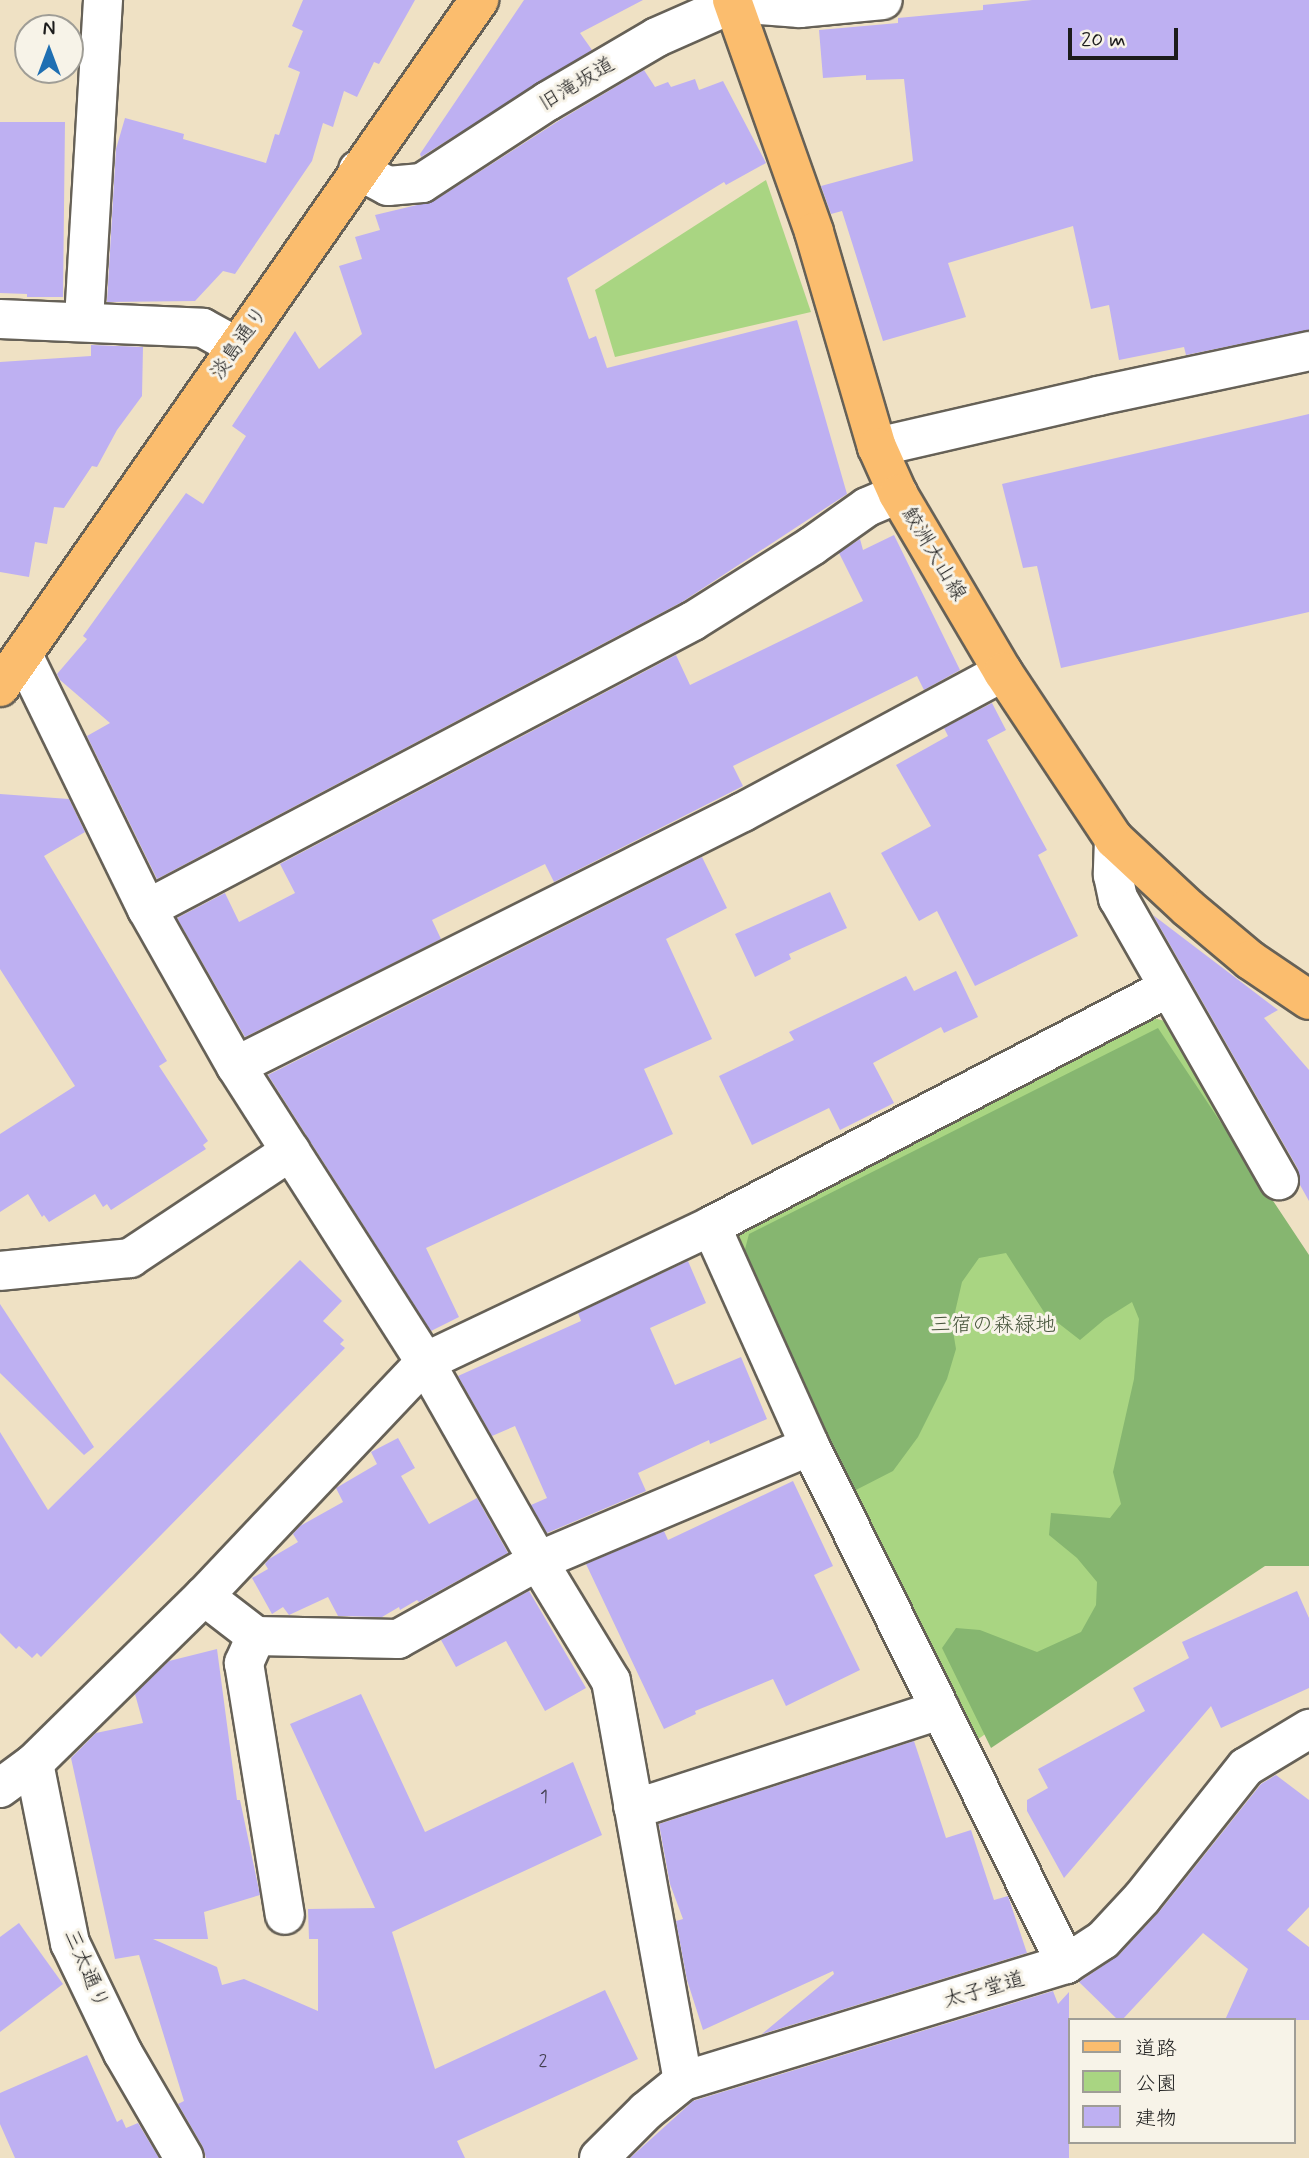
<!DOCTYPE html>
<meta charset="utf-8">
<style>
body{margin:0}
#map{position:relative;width:1309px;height:2158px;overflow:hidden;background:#efe1c4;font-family:Mynerve,"Klee One",sans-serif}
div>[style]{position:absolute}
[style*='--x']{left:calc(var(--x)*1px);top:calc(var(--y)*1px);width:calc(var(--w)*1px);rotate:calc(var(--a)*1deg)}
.green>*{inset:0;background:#a9d582}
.forest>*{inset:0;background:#86b670}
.building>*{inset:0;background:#beb0f2}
.roads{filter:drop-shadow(2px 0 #666157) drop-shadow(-2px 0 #666157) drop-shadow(0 2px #666157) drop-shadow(0 -2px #666157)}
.minor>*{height:38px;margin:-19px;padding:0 19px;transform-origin:19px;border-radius:19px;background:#fff}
.major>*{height:38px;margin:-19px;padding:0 19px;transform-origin:19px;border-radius:19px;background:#fbbd6e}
span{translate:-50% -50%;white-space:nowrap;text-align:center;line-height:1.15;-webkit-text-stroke:6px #f7f3e8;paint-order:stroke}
.number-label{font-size:18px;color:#444152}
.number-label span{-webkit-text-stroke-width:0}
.street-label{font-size:21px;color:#1c1c1c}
.park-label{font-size:21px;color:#46543b}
.legend{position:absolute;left:1068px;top:2018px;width:228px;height:126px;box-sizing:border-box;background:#f7f3e8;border:2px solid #9f9d96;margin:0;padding:9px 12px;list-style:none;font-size:21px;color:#1c1c1c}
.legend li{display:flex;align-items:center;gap:14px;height:35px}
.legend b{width:35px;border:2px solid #9f9d96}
.north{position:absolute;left:14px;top:14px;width:70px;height:70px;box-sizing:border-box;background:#f7f3e8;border:2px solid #9f9d96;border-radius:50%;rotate:0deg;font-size:19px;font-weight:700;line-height:28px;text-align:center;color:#1c1c1c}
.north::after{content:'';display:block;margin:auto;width:24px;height:32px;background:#1f6fb2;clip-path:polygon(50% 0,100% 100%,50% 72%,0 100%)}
.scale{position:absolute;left:1068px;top:28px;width:110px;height:32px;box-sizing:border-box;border:4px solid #1c1c1c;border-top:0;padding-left:9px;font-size:21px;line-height:24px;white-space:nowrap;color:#1c1c1c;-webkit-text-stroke:5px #f7f3e8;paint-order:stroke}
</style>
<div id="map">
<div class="green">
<i style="clip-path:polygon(766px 180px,811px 312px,615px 357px,595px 290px)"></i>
<i style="clip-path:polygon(1150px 1017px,1172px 1023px,1257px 1165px,1272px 1527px,977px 1740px,732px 1248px,736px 1234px)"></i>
</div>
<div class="forest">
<i style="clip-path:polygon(1158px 1028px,1309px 1255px,1309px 1566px,1265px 1566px,991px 1748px,942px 1648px,956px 1628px,980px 1630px,1037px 1652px,1081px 1632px,1096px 1605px,1097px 1582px,1077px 1558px,1049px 1535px,1051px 1513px,1110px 1518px,1121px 1504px,1113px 1472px,1134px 1379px,1139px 1319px,1132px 1302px,1105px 1319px,1080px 1340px,1044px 1312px,1006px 1253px,979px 1258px,962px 1282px,952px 1325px,956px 1349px,947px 1379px,918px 1437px,893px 1471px,852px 1492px,744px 1253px,749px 1234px)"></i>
</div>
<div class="building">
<i style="clip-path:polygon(303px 0,415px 0,379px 64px,374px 62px,357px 97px,344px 91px,333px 127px,323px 123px,312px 161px,235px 274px,223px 271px,195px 301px,107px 302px,116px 149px,125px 118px,184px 134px,183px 139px,266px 163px,275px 134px,279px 135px,300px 72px,288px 67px,303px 31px,292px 26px)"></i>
<i style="clip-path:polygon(524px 0,643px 0,580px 33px,592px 50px,421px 157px,420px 154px)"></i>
<i style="clip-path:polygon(1032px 0,1309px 0,1309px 330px,1186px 355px,1184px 347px,1119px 360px,1109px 305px,1091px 309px,1073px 226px,948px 263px,966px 317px,883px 341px,842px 211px,831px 214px,821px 186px,913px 161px,904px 79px,866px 80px,866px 75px,823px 78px,819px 30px,898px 23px,898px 18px,983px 10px,983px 5px)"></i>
<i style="clip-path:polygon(644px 70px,655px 87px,668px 82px,671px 87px,695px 79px,699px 90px,723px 81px,766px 163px,726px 185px,724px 182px,567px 278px,589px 339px,596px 336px,607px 368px,797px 320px,847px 494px,682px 602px,157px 879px,87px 736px,110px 723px,60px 680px,57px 674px,87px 639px,83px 636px,186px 493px,203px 504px,246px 436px,232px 426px,295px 331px,319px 369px,362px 334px,339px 266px,362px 259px,355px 237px,380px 230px,375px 215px,434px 201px,560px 120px)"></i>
<i style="clip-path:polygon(0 122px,65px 122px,63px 297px,27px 297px,27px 294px,0 293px)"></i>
<i style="clip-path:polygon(91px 345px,143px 347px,142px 396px,117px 430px,97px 467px,92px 466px,64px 508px,54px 507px,47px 544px,35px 542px,29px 577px,0 572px,0 362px,91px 356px)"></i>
<i style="clip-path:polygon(1309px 414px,1309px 612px,1061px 668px,1037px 566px,1023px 568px,1002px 484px)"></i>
<i style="clip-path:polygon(894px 535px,960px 670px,924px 690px,917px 676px,733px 766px,743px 786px,554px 882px,545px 864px,432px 920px,441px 939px,245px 1037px,177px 918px,225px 893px,239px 922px,295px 893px,280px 864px,676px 655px,690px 685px,863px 601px,839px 553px,860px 539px,863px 550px)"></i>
<i style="clip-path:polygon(992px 703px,1006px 730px,987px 740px,1047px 850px,1038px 855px,1078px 936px,975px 986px,937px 911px,919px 921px,881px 853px,931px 826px,896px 765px,948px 736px,944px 728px)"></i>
<i style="clip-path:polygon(0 794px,69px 799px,85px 832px,44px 856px,167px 1061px,159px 1066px,208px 1141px,203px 1145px,206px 1149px,111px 1210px,107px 1204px,103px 1207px,95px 1194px,49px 1222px,44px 1215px,42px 1217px,28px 1194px,0 1212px,0 1134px,75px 1086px,0 969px)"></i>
<i style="clip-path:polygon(702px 857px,727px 908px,666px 939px,712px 1039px,644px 1069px,673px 1134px,426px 1248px,459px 1317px,431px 1331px,268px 1075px)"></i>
<i style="clip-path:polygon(830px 892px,847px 928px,789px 954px,791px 959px,755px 977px,735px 934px)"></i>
<i style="clip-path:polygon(1153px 915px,1278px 1010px,1264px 1018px,1309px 1070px,1309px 1201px,1300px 1185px,1298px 1169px)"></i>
<i style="clip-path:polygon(956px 971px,978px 1017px,944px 1033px,941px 1027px,873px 1063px,894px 1103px,840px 1130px,829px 1108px,752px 1145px,719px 1076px,794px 1040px,789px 1032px,906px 976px,914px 991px)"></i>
<i style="clip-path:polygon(300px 1260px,342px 1301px,323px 1321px,344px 1340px,340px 1344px,345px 1348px,41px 1657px,37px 1653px,32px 1658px,19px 1646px,16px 1649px,0 1633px,0 1432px,48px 1510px)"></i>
<i style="clip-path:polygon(688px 1261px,706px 1303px,650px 1328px,675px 1385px,741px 1357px,767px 1419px,710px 1444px,709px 1440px,638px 1473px,646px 1491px,547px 1533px,531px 1505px,547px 1498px,515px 1426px,492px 1436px,458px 1376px,581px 1321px,578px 1313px)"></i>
<i style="clip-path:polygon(0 1304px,94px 1447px,84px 1455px,0 1373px)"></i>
<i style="clip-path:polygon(398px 1438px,415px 1468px,401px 1476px,429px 1524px,477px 1498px,508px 1553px,419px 1602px,417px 1600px,400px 1610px,399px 1607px,382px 1617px,338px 1616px,328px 1597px,289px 1615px,283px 1607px,272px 1614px,252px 1578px,268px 1569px,265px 1564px,269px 1559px,298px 1542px,293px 1534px,300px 1526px,343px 1502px,336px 1488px,377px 1464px,371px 1452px)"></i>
<i style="clip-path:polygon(793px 1481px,833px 1566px,814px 1575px,860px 1670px,786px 1706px,773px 1679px,695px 1711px,696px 1714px,664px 1729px,586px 1564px,664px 1531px,668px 1540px)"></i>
<i style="clip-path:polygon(529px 1591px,586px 1688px,545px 1711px,506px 1641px,456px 1667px,441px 1640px)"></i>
<i style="clip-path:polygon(1297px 1591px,1309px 1618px,1309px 1688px,1221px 1728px,1211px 1706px,1064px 1878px,1027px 1811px,1027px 1800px,1048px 1788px,1038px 1769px,1145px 1711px,1133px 1688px,1189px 1658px,1182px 1642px)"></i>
<i style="clip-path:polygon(217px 1649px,237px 1800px,240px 1800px,260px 1895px,204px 1912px,208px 1939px,153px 1939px,217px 1967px,222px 1985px,244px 1979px,318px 2011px,318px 1939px,309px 1939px,308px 1909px,375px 1908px,290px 1724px,361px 1694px,425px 1832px,573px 1762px,602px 1835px,392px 1932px,435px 2069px,605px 1990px,638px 2059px,457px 2141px,465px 2158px,206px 2158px,203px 2147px,178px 2104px,184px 2101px,139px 1955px,115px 1959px,71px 1758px,96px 1733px,143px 1723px,135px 1694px,169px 1661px)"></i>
<i style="clip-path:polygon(914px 1741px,946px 1838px,971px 1830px,994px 1900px,1008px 1896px,1027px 1953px,762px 2034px,834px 1974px,833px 1971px,703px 2030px,687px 1980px,676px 1921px,683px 1919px,670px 1884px,659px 1824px)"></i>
<i style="clip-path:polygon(1276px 1775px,1309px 1800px,1309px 1907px,1287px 1930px,1309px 1947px,1309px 2020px,1225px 2020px,1248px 1969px,1203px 1933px,1122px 2020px,1118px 2020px,1079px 1982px,1119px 1955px,1159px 1912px,1261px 1784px)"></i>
<i style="clip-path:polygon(19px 1923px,63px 1984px,0 2032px,0 1937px)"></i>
<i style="clip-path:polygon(1053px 1991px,1058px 2004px,1069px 1992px,1069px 2158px,630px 2158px,693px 2101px)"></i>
<i style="clip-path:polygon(87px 2055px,117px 2122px,122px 2119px,126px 2128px,138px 2123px,159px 2158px,15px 2158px,0 2124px,0 2093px)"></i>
</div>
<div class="roads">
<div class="minor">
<i style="--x:800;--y:8;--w:83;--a:-5.5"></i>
<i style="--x:358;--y:170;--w:34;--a:28"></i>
<i style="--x:388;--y:186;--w:34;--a:-5"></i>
<i style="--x:422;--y:183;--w:150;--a:-33.1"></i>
<i style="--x:548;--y:101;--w:126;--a:-30.4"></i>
<i style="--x:657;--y:37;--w:84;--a:-23.8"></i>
<i style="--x:734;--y:3;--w:66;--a:4.3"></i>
<i style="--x:800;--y:8;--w:9;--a:-58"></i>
<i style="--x:0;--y:319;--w:203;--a:2.5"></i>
<i style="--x:203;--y:328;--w:38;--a:29"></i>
<i style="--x:84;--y:320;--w:321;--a:-86.6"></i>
<i style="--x:877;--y:447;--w:227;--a:-13"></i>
<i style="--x:1098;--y:396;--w:216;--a:-12"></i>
<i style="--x:23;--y:655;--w:283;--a:64"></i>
<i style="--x:147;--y:909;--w:180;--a:60.5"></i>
<i style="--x:236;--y:1066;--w:351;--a:57.4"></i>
<i style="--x:425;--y:1362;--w:229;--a:60.4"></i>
<i style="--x:538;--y:1561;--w:140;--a:58.7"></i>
<i style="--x:611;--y:1681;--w:406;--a:79.8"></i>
<i style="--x:1114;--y:839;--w:36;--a:92"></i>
<i style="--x:1113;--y:875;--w:24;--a:78"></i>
<i style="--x:1118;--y:898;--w:325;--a:60.3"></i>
<i style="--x:147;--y:909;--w:617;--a:-27.81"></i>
<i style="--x:693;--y:621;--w:141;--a:-32.2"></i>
<i style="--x:812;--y:546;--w:67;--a:-35.3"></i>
<i style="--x:867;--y:507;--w:34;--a:-23"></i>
<i style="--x:236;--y:1066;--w:567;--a:-26.61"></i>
<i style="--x:743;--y:812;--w:295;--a:-28.3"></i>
<i style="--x:711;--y:1226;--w:241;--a:65.8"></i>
<i style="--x:810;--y:1446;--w:578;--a:63.7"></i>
<i style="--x:0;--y:1271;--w:131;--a:-5.7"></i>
<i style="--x:130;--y:1258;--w:193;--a:-33.6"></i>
<i style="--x:204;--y:1596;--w:66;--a:37.6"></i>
<i style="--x:256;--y:1636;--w:142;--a:1.2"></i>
<i style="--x:398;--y:1639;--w:160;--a:-29.1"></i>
<i style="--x:538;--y:1561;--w:295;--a:-22.9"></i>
<i style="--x:256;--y:1636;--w:30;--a:114"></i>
<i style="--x:244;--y:1663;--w:255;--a:80.8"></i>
<i style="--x:34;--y:1763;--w:184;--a:78.7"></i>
<i style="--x:70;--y:1943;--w:122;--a:64.3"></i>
<i style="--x:123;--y:2053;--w:121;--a:59.8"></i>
<i style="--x:0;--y:1788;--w:42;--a:-36.3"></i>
<i style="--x:34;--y:1763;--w:238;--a:-44.5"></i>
<i style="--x:204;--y:1596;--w:322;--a:-46.6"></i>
<i style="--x:425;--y:1362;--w:317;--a:-25.4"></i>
<i style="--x:711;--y:1226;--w:515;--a:-27.51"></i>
<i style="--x:633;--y:1806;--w:20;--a:-9"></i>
<i style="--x:653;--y:1803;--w:302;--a:-18"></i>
<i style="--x:599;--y:2158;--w:66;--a:-45"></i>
<i style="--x:646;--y:2111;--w:48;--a:-39"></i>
<i style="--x:683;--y:2081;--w:400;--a:-17"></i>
<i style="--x:1066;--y:1964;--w:44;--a:-33"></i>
<i style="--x:1103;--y:1940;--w:57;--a:-47.1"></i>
<i style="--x:1142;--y:1898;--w:167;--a:-51.6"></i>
<i style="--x:1246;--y:1767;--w:74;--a:-31.1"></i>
</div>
<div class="major">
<i style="--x:732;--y:0;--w:246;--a:70.5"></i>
<i style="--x:814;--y:232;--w:224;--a:73.7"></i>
<i style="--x:877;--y:447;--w:51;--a:65.9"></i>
<i style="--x:898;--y:494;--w:207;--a:59.5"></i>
<i style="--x:1003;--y:672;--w:201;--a:56.4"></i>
<i style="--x:1114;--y:839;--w:101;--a:43"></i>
<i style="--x:1188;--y:908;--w:81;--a:40"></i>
<i style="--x:1250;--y:960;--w:71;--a:34.1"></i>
<i style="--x:0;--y:687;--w:838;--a:-55.11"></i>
</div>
</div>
<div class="number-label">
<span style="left:544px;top:1797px">1</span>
<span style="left:543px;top:2061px">2</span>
</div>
<div class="street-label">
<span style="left:577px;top:84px;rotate:-31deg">旧滝坂道</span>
<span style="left:239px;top:343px;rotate:-55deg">淡島通り</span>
<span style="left:934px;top:554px;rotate:59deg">鮫洲大山線</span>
<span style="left:86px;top:1969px;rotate:67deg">三太通り</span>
<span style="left:984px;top:1990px;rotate:-16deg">太子堂道</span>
</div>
<div class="park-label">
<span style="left:993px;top:1325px">三宿の森緑地</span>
</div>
<ul class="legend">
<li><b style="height:9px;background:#fbbd6e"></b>道路</li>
<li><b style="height:19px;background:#a9d582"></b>公園</li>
<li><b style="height:19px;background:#beb0f2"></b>建物</li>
</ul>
<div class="north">N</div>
<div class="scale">20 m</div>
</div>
